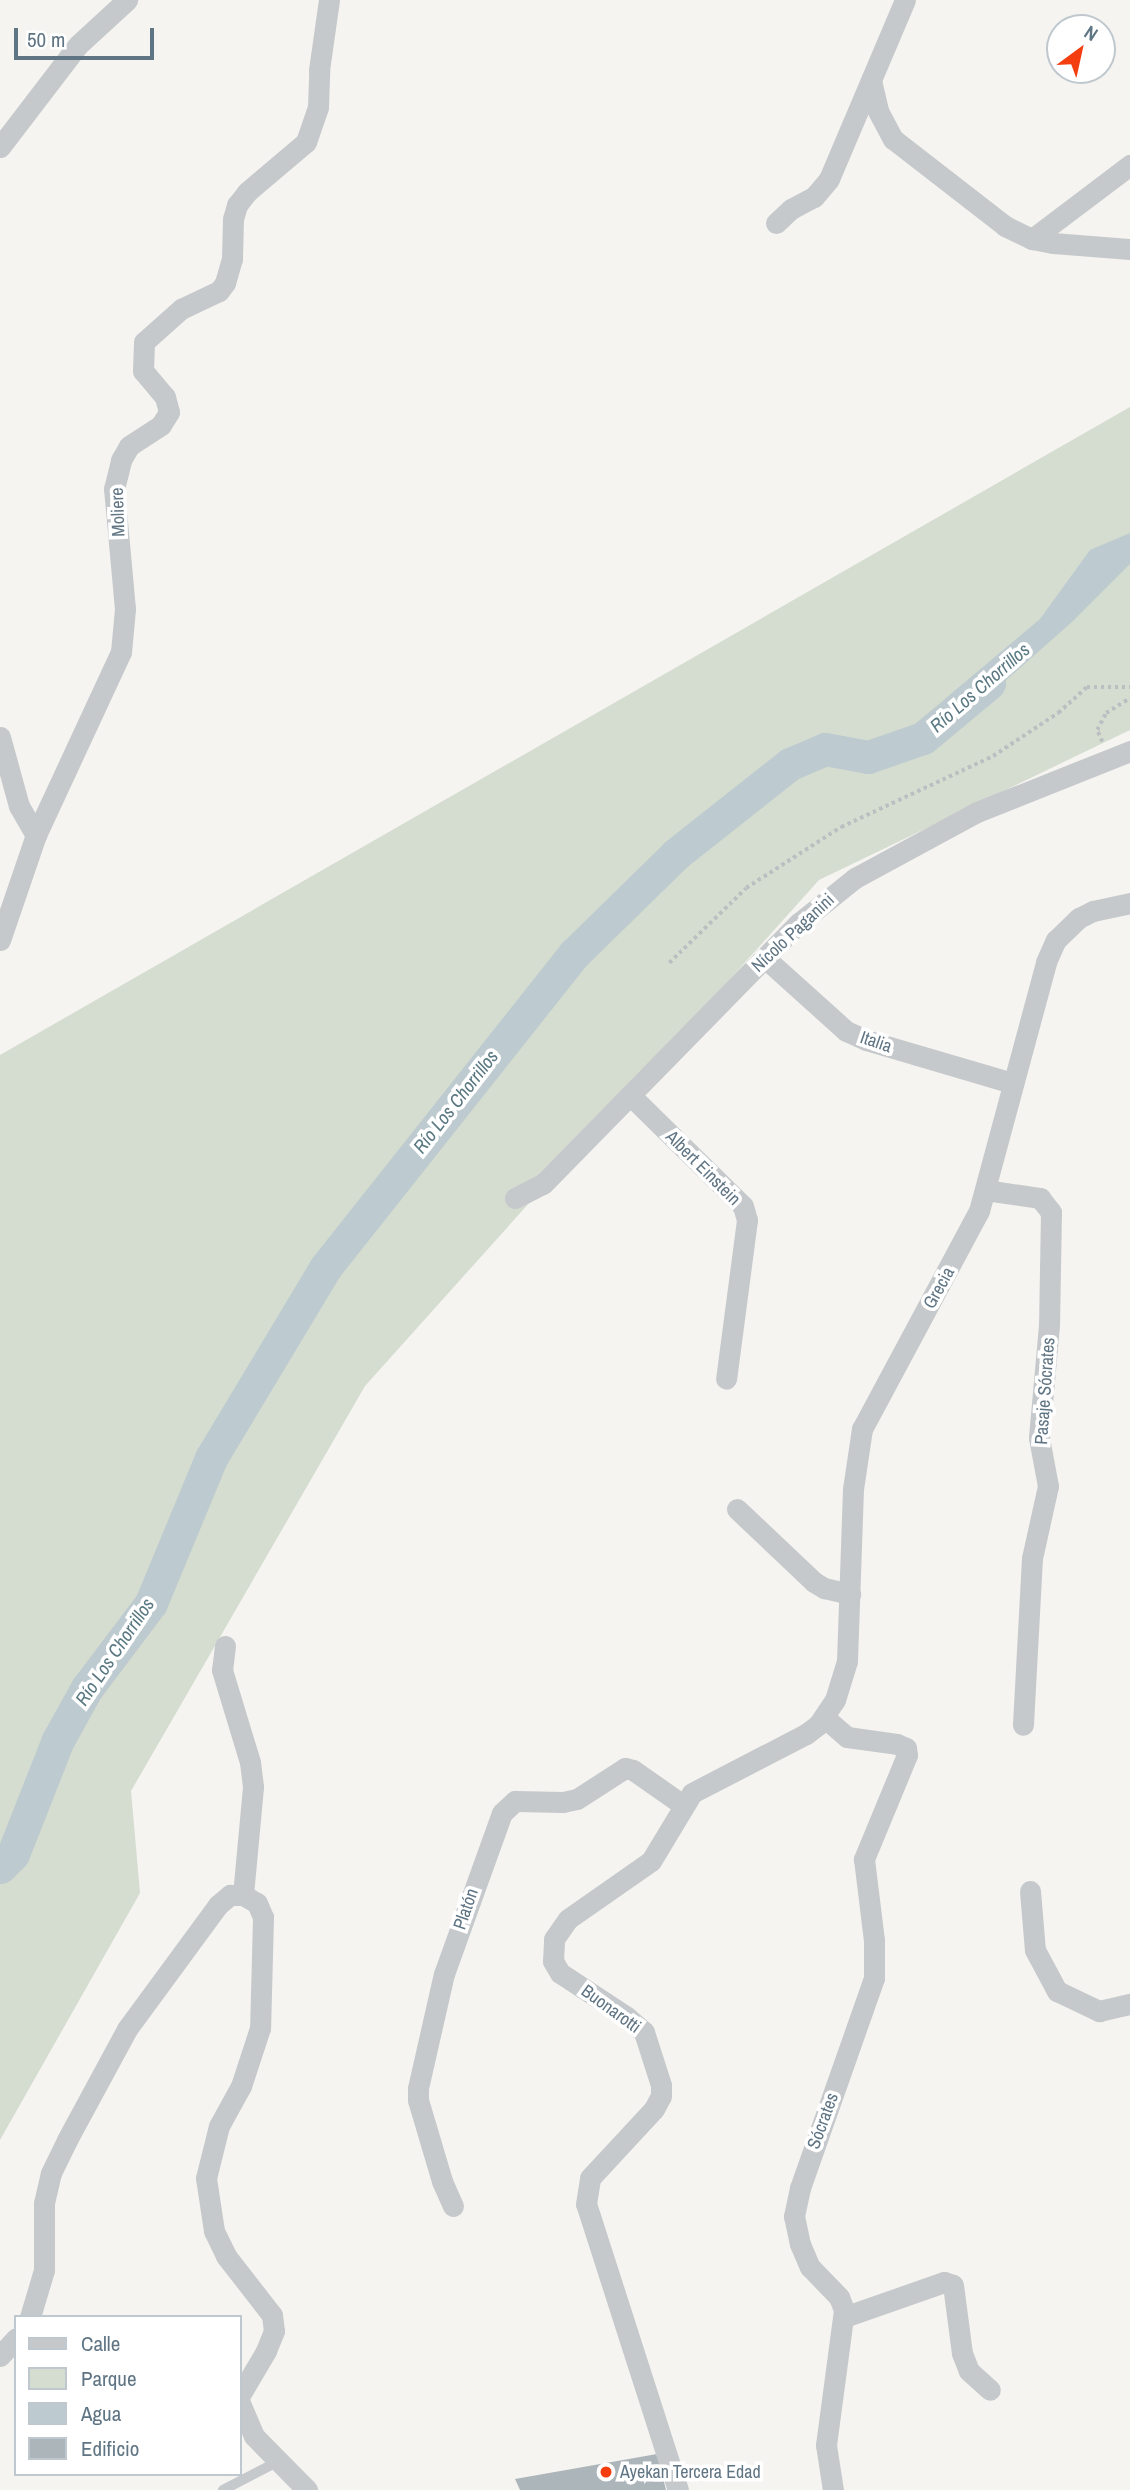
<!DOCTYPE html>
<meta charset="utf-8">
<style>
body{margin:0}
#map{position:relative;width:1130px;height:2490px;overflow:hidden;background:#f5f4f0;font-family:"Archivo Narrow",sans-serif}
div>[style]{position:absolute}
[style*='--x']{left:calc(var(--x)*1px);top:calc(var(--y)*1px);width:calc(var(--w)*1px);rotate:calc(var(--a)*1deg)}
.green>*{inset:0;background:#d5dcd0}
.water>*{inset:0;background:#bdcacf}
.river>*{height:33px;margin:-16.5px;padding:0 16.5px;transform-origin:16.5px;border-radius:16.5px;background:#bdcacf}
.building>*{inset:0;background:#acb5ba}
.path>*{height:3.5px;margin-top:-1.75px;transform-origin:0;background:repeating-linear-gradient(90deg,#bcbfc1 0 3.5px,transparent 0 7px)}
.lane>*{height:10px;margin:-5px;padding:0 5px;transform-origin:5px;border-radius:5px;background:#c6c9cc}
.street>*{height:21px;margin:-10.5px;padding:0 10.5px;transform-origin:10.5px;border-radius:10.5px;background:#c6c9cc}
.dots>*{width:19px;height:19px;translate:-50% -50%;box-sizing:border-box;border:4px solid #fff;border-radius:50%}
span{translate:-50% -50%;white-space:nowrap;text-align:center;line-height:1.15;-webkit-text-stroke:7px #fff;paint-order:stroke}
.street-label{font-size:18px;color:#607584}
.poi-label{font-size:18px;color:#607584}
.left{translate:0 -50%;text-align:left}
.water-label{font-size:19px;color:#5b7982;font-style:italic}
.legend{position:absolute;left:14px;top:2315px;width:228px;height:161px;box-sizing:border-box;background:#fff;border:2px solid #bfc8ce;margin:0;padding:9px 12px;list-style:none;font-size:21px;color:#607584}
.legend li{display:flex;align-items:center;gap:14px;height:35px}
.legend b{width:35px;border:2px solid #bfc8ce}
.north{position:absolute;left:1046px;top:14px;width:70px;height:70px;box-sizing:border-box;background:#fff;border:2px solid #bfc8ce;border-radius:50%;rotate:33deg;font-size:19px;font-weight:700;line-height:28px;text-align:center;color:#607584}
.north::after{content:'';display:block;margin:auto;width:24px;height:32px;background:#f43e10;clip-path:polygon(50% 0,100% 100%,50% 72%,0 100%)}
.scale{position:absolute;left:14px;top:28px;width:140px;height:32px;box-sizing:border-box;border:4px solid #607584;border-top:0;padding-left:9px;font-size:21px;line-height:24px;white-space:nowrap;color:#607584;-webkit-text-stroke:5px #fff;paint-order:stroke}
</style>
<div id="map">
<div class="green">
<i style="clip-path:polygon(1130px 407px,1130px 730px,819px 880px,365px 1386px,131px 1791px,140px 1893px,0 2140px,0 1055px)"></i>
</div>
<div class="water">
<i style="clip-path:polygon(1130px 533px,1130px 564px,1073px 621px,961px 720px,945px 699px,1040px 619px,1090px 550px)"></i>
</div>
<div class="river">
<i style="--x:0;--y:1867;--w:18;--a:-45"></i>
<i style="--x:13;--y:1854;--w:123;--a:-68.5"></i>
<i style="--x:58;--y:1740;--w:60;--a:-60.9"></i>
<i style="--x:87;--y:1688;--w:106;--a:-53"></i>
<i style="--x:151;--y:1603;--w:157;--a:-67.5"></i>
<i style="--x:211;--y:1458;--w:222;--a:-59"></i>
<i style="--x:325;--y:1268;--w:401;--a:-51.6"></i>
<i style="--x:574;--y:954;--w:143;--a:-44.4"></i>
<i style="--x:676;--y:854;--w:145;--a:-38.3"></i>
<i style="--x:790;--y:764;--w:38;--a:-23"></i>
<i style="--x:825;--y:749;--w:44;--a:10.5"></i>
<i style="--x:868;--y:757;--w:58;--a:-19.1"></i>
<i style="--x:923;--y:738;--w:86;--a:-39.8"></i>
</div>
<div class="building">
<i style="clip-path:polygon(657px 2454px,666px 2490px,520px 2490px,515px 2479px)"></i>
</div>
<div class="path">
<i style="--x:1102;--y:742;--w:13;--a:-113"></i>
<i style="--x:1097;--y:730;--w:19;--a:-62"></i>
<i style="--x:1106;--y:713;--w:28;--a:-32"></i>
<i style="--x:669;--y:963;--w:107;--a:-44.2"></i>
<i style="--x:746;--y:888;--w:113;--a:-32.7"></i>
<i style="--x:841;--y:827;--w:168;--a:-25"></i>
<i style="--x:993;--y:756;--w:78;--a:-33.5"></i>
<i style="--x:1058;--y:713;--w:39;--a:-42"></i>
<i style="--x:1087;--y:687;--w:43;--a:0"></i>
</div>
<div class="lane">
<i style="--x:223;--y:2490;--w:63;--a:-27.4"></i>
</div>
<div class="street">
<i style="--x:871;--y:80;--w:32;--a:77"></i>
<i style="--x:878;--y:111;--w:32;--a:62"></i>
<i style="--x:893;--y:139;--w:142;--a:37.8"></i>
<i style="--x:1005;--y:226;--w:30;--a:26"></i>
<i style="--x:1032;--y:239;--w:21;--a:11"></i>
<i style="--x:1053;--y:243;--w:77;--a:4.5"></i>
<i style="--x:0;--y:147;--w:128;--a:-52.6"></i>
<i style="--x:78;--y:45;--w:67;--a:-42.6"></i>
<i style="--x:776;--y:223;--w:21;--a:-43"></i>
<i style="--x:791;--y:209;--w:26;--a:-28"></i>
<i style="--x:814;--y:197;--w:23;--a:-50"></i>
<i style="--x:829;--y:179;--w:194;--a:-67"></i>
<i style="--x:1032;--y:239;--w:123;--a:-37.1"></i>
<i style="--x:0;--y:737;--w:72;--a:74.6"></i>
<i style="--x:19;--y:806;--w:34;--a:60"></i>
<i style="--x:0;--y:940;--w:111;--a:-71.1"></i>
<i style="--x:36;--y:835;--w:202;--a:-65.1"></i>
<i style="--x:121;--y:652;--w:43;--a:-84.7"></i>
<i style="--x:125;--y:609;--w:121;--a:-95.2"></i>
<i style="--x:114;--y:489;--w:30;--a:-76"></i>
<i style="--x:121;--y:460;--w:16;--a:-60"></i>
<i style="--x:129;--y:446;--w:38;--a:-33"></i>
<i style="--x:161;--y:425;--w:15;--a:-58"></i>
<i style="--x:169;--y:412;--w:16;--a:-105"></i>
<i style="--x:165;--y:397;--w:34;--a:-130"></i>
<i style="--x:143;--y:371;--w:29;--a:-88"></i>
<i style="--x:144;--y:342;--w:50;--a:-41.7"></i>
<i style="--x:181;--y:309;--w:42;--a:-25.3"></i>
<i style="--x:219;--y:291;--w:10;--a:-53"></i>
<i style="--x:225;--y:283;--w:25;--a:-74"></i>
<i style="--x:232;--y:259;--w:40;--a:-88.6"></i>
<i style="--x:233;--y:219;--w:15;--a:-74"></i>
<i style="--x:237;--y:205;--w:16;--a:-52"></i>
<i style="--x:247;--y:192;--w:77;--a:-40.3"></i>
<i style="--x:306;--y:142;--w:37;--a:-71"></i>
<i style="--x:318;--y:107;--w:37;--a:-88"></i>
<i style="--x:319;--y:70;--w:71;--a:-81.9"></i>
<i style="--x:765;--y:958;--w:109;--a:42"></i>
<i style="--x:846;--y:1031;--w:22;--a:24"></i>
<i style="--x:866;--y:1040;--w:152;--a:16.4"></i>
<i style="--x:630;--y:1095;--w:158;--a:44.5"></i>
<i style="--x:743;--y:1206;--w:15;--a:74"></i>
<i style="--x:747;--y:1220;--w:160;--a:97.5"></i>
<i style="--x:985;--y:1190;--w:56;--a:8.3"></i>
<i style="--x:1040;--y:1198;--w:18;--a:52"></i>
<i style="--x:1051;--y:1212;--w:113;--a:91"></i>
<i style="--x:1049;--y:1325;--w:113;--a:95.1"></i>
<i style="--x:1039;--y:1438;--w:49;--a:79.4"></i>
<i style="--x:1048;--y:1486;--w:74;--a:102.5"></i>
<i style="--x:1032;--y:1558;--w:167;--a:93.1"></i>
<i style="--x:515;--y:1198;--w:31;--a:-27"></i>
<i style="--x:543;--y:1184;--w:366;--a:-45.6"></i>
<i style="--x:799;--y:923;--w:72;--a:-38.8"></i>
<i style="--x:855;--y:878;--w:139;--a:-28.4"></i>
<i style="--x:977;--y:812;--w:165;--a:-21.7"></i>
<i style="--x:737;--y:1509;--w:106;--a:43.5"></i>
<i style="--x:814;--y:1582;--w:12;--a:31"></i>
<i style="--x:824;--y:1588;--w:27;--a:13"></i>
<i style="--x:225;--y:1646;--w:24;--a:97"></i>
<i style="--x:222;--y:1670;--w:96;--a:73.1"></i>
<i style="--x:250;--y:1762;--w:25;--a:83"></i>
<i style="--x:253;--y:1787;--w:108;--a:95.3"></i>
<i style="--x:825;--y:1718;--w:29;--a:41"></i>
<i style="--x:847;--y:1737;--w:50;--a:8"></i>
<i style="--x:897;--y:1744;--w:10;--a:24"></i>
<i style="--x:906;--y:1748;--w:7;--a:82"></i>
<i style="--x:907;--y:1755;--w:113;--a:112.5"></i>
<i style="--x:864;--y:1859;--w:82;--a:83"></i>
<i style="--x:874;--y:1940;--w:38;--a:90"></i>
<i style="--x:874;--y:1978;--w:223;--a:109.4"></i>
<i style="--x:800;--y:2188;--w:29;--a:102"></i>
<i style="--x:794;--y:2216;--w:29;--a:78"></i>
<i style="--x:800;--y:2244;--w:25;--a:67"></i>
<i style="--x:810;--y:2267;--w:42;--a:46"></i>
<i style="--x:839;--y:2297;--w:14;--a:69"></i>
<i style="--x:844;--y:2310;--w:136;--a:97.6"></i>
<i style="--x:826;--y:2445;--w:46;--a:81.2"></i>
<i style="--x:1030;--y:1891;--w:59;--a:85.2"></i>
<i style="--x:1035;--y:1950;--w:47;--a:61.8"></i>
<i style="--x:1057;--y:1991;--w:47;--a:25.5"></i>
<i style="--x:1099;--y:2011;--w:32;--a:-13"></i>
<i style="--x:453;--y:2206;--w:27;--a:-114"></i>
<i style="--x:442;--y:2181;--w:84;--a:-106.5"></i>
<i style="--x:418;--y:2100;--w:12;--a:-90"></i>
<i style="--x:418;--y:2088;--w:117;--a:-77.2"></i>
<i style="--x:444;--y:1974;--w:171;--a:-70.2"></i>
<i style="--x:502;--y:1813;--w:18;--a:-43"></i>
<i style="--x:515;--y:1801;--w:48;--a:1.2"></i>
<i style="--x:563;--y:1802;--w:14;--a:-12"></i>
<i style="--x:577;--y:1799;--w:57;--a:-32.9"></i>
<i style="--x:625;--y:1768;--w:8;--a:14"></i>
<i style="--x:633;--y:1770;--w:61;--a:35"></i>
<i style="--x:30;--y:2317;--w:49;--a:-73.4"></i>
<i style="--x:44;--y:2270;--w:67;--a:-90"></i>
<i style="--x:44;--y:2203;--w:31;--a:-77"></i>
<i style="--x:51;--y:2173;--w:37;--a:-64"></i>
<i style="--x:67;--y:2140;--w:126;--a:-61.6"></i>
<i style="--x:127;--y:2029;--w:154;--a:-53.7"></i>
<i style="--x:218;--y:1905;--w:16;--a:-40"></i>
<i style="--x:230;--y:1895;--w:13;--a:0"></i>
<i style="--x:243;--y:1895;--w:16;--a:30"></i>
<i style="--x:257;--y:1903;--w:15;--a:67"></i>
<i style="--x:263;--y:1917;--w:111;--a:91.5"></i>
<i style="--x:260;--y:2028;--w:61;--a:108.1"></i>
<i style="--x:241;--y:2086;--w:46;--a:118.8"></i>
<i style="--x:219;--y:2126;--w:54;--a:104"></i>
<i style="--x:206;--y:2178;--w:54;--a:81.4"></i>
<i style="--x:214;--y:2231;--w:28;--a:64"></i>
<i style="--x:226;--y:2256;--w:75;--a:52.1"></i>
<i style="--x:272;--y:2315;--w:16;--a:83"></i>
<i style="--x:274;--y:2331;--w:22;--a:112"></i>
<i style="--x:266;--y:2351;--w:51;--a:120.6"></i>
<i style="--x:844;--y:2317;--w:106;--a:-19.3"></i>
<i style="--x:944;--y:2282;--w:9;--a:18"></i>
<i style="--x:953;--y:2285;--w:69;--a:82.5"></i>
<i style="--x:962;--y:2353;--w:19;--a:69"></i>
<i style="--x:969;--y:2371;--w:28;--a:42"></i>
<i style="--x:0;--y:2356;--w:24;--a:-48"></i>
<i style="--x:240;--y:2403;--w:36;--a:67"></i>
<i style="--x:254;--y:2436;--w:76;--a:45.5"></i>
<i style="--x:678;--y:2490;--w:300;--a:-107.8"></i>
<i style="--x:586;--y:2204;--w:26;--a:-81"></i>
<i style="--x:590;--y:2178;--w:94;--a:-47.2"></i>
<i style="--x:654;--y:2109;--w:15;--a:-62"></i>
<i style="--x:661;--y:2096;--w:11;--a:-90"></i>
<i style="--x:661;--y:2085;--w:56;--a:-107.8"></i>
<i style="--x:644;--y:2032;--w:23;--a:-139"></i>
<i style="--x:627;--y:2017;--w:80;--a:-146.7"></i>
<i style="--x:560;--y:1973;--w:14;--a:-120"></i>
<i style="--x:553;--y:1961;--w:22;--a:-87"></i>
<i style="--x:554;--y:1939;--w:24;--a:-55"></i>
<i style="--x:568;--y:1919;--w:101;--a:-34.9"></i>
<i style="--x:651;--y:1861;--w:79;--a:-58.9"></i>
<i style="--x:692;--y:1793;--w:128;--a:-27.4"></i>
<i style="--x:806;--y:1734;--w:15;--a:-37"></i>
<i style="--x:818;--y:1725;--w:30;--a:-56"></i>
<i style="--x:835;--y:1700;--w:41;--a:-72.9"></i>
<i style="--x:847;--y:1661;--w:172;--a:-88"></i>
<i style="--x:853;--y:1489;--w:61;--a:-81.5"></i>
<i style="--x:862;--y:1429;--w:247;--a:-61.8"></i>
<i style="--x:979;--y:1211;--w:258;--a:-74.9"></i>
<i style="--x:1046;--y:962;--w:24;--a:-66"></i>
<i style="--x:1056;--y:940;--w:32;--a:-44"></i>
<i style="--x:1079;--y:918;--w:16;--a:-27"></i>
<i style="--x:1093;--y:911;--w:38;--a:-12"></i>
</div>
<div class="dots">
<i style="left:606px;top:2472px;background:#f43e10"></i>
</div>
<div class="street-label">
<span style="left:118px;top:512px;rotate:-92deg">Moliere</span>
<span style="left:793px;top:933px;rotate:-43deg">Nícolo Paganini</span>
<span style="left:876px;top:1042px;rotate:19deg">Italia</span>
<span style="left:703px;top:1168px;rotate:45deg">Albert Einstein</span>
<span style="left:939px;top:1288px;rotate:-61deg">Grecia</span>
<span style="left:1045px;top:1391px;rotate:-86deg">Pasaje Sócrates</span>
<span style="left:466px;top:1909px;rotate:-71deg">Platón</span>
<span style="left:611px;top:2009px;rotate:36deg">Buonarotti</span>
<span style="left:823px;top:2121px;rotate:-70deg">Sócrates</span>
</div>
<div class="poi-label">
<span class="left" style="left:620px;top:2472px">Ayekan Tercera Edad</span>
</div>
<div class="water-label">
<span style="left:980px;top:688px;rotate:-41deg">Río Los Chorrillos</span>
<span style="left:456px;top:1102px;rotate:-52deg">Río Los Chorrillos</span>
<span style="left:115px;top:1652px;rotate:-56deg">Río Los Chorrillos</span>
</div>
<ul class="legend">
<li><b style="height:9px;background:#c6c9cc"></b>Calle</li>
<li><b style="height:19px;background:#d5dcd0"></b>Parque</li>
<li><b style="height:19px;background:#bdcacf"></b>Agua</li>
<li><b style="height:19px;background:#acb5ba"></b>Edificio</li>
</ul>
<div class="north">N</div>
<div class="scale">50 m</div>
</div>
